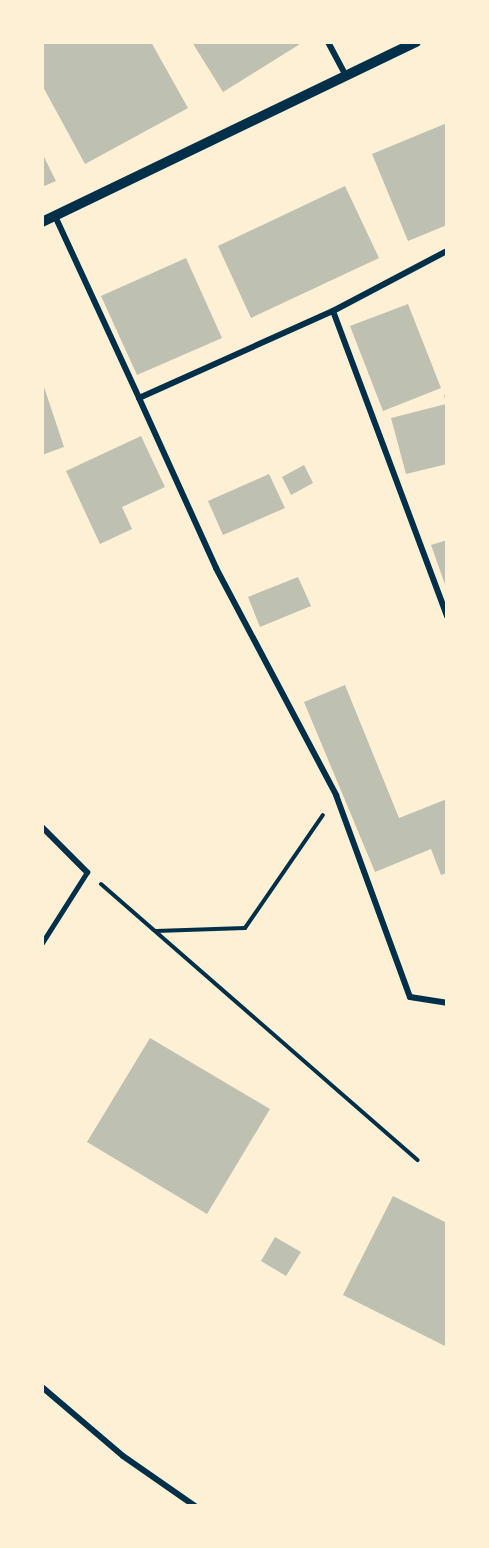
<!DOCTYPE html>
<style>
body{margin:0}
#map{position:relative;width:489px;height:1548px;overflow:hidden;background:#fdf0d5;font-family:"Zilla Slab",serif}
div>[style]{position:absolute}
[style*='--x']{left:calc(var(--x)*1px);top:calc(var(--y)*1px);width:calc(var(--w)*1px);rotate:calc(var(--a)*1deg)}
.building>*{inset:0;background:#bec0b2}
.path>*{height:4px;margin:-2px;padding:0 2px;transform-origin:2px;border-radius:2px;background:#003049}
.service>*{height:4.5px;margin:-2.25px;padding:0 2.25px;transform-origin:2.25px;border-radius:2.25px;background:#003049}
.minor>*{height:6px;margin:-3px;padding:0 3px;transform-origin:3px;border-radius:3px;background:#003049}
.tertiary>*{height:10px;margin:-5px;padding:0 5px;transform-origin:5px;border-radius:5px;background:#003049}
span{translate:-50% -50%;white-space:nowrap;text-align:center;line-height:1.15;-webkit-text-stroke:5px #fdf0d5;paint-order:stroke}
.frame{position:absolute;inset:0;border:44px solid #fdf0d5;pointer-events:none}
</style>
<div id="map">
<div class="building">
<i style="clip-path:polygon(42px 42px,151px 42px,188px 108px,85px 164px,42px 85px)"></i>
<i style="clip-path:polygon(192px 42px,298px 42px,300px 44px,223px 92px)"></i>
<i style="clip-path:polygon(447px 123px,447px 225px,408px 241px,372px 154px)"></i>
<i style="clip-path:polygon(42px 153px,56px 181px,42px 187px)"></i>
<i style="clip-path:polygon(345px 186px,379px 258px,251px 318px,218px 246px)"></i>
<i style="clip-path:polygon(186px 258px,222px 338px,137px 375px,101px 296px)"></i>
<i style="clip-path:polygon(408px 304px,441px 388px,383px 411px,350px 326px)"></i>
<i style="clip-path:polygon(42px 381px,64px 447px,42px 455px)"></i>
<i style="clip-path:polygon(444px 395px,447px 395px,447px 464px,406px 474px,391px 418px,446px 404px)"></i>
<i style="clip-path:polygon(141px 436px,165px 487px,122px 507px,132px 529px,100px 544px,66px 471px)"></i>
<i style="clip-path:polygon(304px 465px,313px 483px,291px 495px,282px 477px)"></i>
<i style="clip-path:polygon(269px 474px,285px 508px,223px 535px,208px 501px)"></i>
<i style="clip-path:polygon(447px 540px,447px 590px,431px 545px)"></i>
<i style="clip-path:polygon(298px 577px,311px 606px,260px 627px,248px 597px)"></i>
<i style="clip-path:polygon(345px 685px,399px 818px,447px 799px,447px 873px,441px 875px,431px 849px,375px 872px,304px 702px)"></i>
<i style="clip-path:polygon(150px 1038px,270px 1109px,207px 1214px,87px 1142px)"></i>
<i style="clip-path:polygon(393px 1196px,447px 1223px,447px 1347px,343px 1295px)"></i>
<i style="clip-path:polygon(275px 1237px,301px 1252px,286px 1276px,261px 1261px)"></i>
</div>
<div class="path">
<i style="--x:101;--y:884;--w:420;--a:41.1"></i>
<i style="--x:156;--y:931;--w:89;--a:-1.9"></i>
<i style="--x:245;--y:928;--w:137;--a:-55.4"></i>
</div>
<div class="service">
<i style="--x:42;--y:943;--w:84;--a:-57.6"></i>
</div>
<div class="minor">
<i style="--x:328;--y:42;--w:38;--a:62"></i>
<i style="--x:55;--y:216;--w:200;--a:65.2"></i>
<i style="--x:139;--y:398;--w:213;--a:-24.2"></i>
<i style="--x:333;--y:311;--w:129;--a:-27.8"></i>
<i style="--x:333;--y:311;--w:326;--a:69.5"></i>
<i style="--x:139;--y:398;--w:187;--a:65.6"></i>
<i style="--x:216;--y:568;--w:257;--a:62.1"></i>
<i style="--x:336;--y:795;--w:215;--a:69.9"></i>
<i style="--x:410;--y:997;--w:37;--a:9"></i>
<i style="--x:42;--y:827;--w:64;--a:45"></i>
<i style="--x:42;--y:1387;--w:106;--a:40.4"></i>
<i style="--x:123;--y:1456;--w:88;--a:34.8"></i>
</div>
<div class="tertiary">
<i style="--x:42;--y:222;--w:415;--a:-25.7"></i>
</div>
<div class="frame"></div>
</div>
